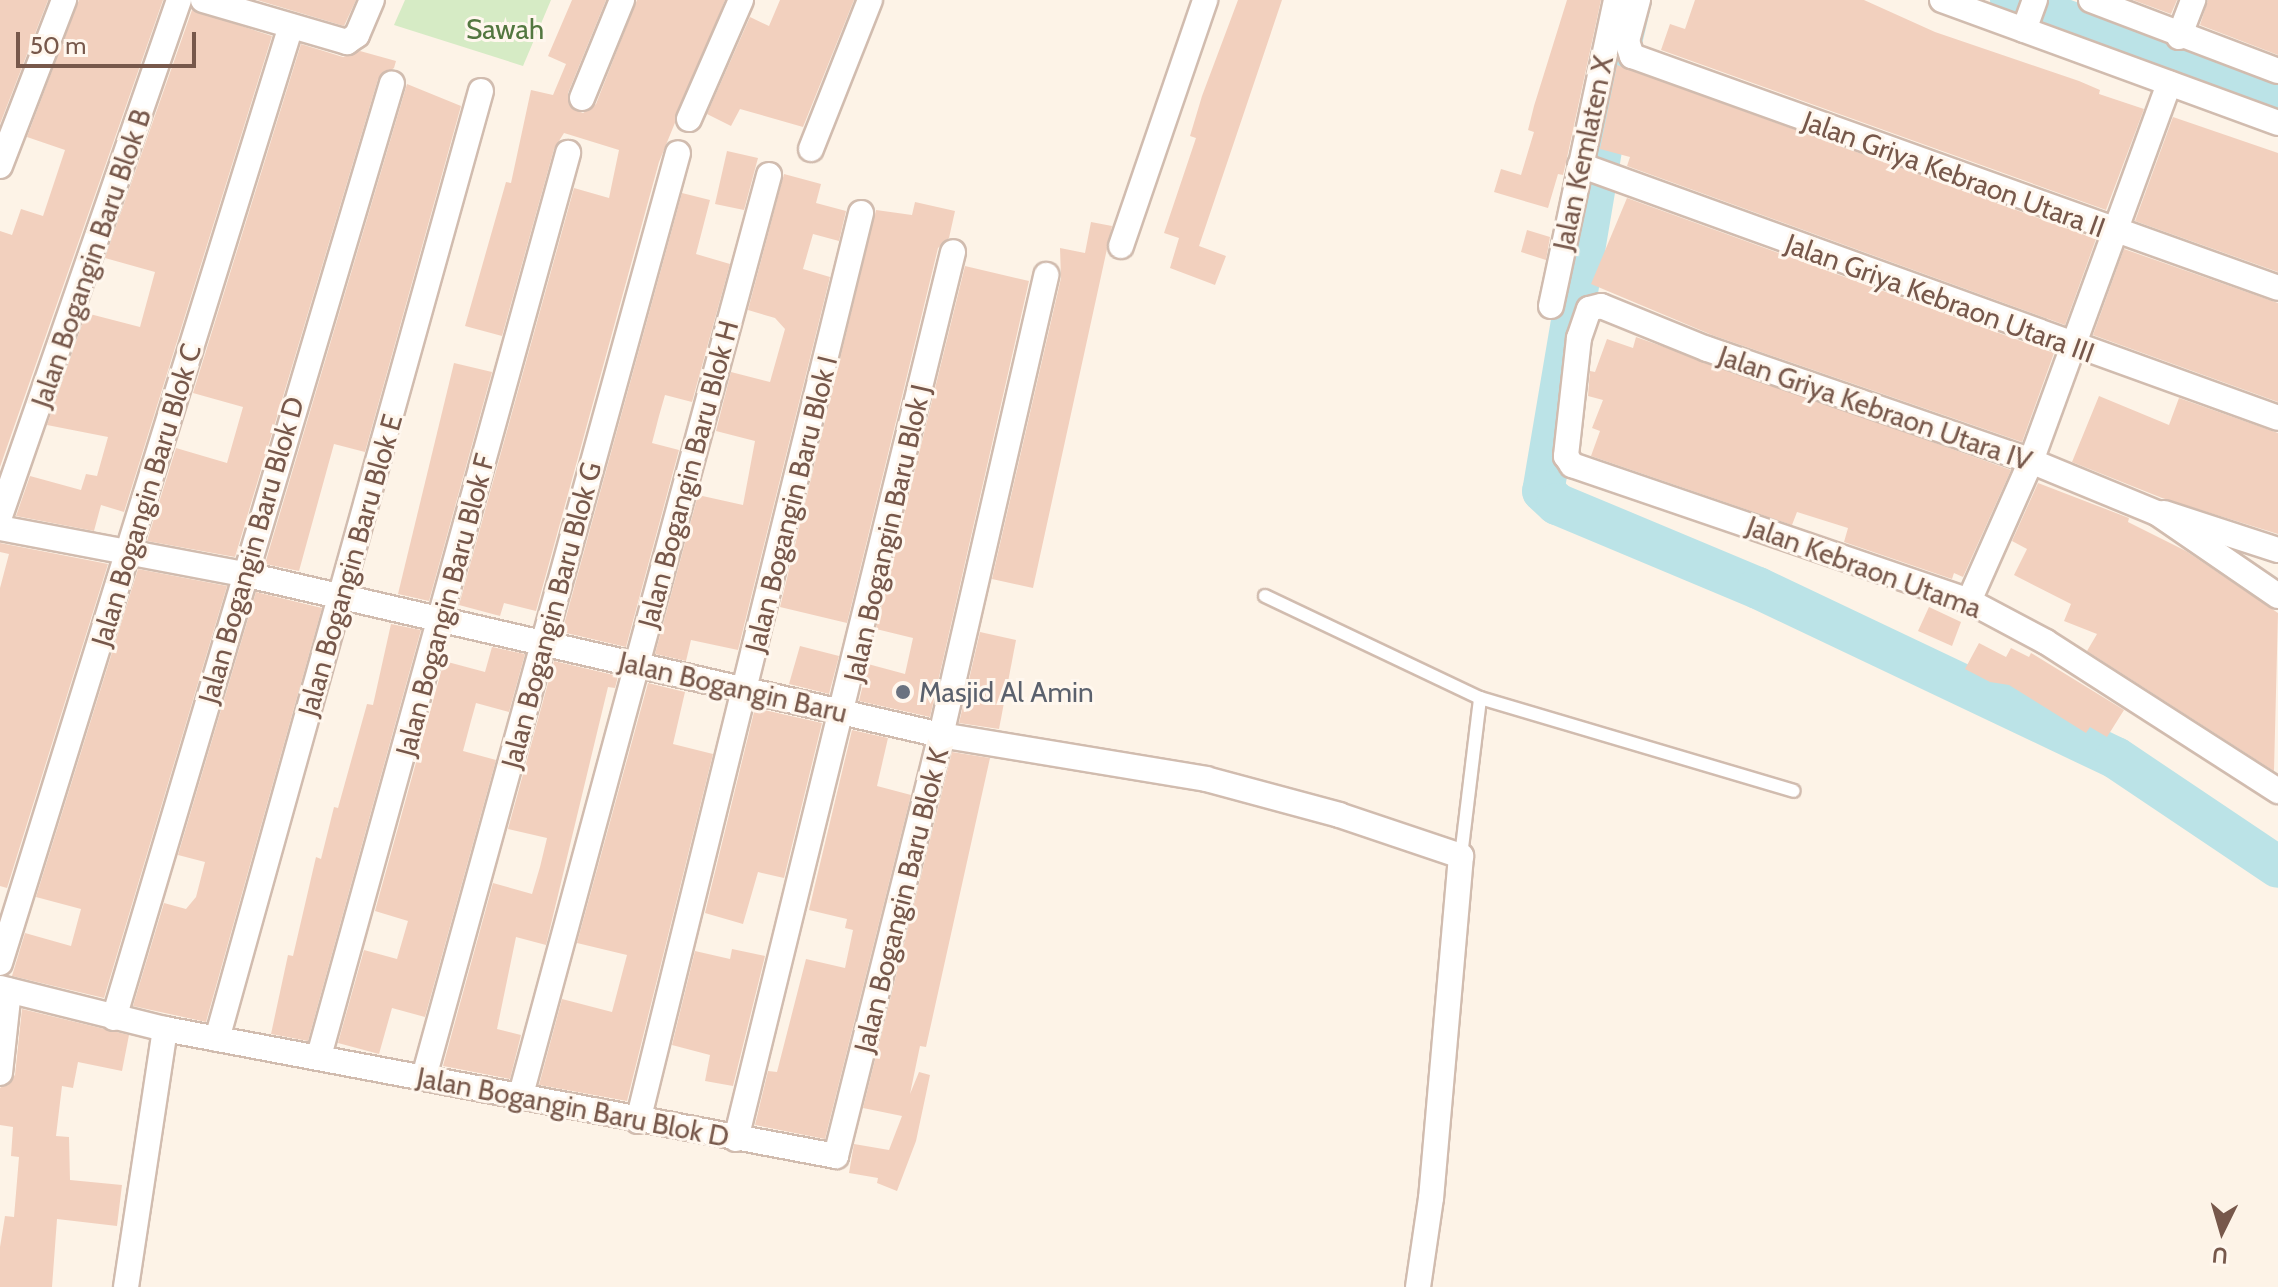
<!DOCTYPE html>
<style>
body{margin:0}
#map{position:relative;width:2278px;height:1287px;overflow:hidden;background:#fdf3e7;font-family:Cabin,sans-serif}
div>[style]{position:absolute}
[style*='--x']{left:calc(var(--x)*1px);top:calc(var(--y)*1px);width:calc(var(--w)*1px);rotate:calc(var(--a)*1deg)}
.green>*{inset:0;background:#d6ebc5}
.river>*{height:42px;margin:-21px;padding:0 21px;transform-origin:21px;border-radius:21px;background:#bbe3e7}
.building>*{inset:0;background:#f2d0be}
.roads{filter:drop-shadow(2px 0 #d1bcaf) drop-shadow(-2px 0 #d1bcaf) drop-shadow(0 2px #d1bcaf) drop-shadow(0 -2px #d1bcaf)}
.service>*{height:12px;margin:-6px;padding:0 6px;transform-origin:6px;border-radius:6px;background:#fff}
.minor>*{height:24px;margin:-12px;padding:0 12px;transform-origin:12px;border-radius:12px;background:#fff}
.dots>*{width:22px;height:22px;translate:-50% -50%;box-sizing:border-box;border:4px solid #fff7ee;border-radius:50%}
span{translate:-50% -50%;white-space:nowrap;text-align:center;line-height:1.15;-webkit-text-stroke:6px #fff7ee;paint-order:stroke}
.park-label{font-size:28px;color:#537740}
.street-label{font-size:28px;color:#77584b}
.worship-label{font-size:28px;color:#5b616d}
.left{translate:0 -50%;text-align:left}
.north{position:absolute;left:2182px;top:1191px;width:80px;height:80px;-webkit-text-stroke:6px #fff7ee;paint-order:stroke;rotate:185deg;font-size:22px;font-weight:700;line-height:32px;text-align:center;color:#77584b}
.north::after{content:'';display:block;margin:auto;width:28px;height:36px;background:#77584b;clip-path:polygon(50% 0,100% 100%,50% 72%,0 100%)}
.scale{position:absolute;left:16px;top:32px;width:180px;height:36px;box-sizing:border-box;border:4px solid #77584b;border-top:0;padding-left:10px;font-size:24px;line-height:28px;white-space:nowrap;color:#77584b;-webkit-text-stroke:6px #fff7ee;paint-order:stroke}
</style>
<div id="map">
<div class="green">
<i style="clip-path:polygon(405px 0,551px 0,523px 66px,394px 25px)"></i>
</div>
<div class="river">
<i style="--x:1631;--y:0;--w:69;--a:103.4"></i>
<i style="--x:1615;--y:67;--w:430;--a:99.6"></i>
<i style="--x:1543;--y:491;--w:19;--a:43"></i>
<i style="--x:1557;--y:504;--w:218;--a:22.7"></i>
<i style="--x:1758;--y:588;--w:396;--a:25.4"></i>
<i style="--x:2116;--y:758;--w:195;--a:33.9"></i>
<i style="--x:2011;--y:0;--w:285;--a:20.5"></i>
</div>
<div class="building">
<i style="clip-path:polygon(0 0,48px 0,0 124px)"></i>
<i style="clip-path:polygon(79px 0,163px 0,0 467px,0 231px,12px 235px,21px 209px,43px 216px,65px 150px,27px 137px)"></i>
<i style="clip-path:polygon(257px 0,356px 0,344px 26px)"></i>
<i style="clip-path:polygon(572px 0,606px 0,568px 93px,571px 108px,583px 113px,596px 104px,637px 0,725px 0,659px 162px,536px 611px,504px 603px,500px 616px,459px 605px,574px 188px,609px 198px,619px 150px,564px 133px,554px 149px,502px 336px,465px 326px,506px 182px,511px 183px,531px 90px,553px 95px,566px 64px,548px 56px)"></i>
<i style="clip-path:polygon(780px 0,854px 0,803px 127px,740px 109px,731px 126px,707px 114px,750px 17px,769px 26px)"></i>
<i style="clip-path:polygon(1238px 0,1282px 0,1199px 246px,1226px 256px,1215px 285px,1170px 268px,1179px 238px,1164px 233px,1196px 138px,1190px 136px,1202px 96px)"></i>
<i style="clip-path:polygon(1567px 0,1601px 0,1565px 167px,1563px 175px,1558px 174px,1548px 208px,1494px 192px,1501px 169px,1521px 175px,1534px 132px,1528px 130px,1534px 106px)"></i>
<i style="clip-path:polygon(1695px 0,1864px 0,1935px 32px,2079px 81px,2100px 90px,2099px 94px,2144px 109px,2106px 210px,1661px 50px,1670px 24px,1685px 29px)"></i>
<i style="clip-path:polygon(2133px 0,2177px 0,2171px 14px)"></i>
<i style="clip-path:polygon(2208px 0,2278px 0,2278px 55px,2200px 25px)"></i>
<i style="clip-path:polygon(192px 10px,272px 36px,124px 512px,101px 505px,94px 531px,16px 516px,30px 476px,81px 490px,86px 474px,97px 476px,108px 437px,47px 425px,86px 313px,140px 327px,155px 272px,105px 258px)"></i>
<i style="clip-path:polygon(301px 44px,343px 57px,360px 51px,396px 61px,394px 68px,378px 79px,235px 557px,147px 541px,176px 448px,227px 463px,243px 407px,193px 393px)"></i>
<i style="clip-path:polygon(1617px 65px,2096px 239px,2065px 325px,1627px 166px,1630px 157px,1600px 149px)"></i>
<i style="clip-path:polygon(407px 84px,461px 106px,365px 452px,334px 444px,299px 571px,265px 564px)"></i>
<i style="clip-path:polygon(2173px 117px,2278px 153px,2278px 272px,2135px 221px)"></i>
<i style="clip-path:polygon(727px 151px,758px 158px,744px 210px,715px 204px)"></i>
<i style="clip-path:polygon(784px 174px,821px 184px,816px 203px,846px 211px,839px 241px,813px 234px,803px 269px,830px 277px,738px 650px,691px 640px,686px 661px,655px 654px,698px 495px,743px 505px,755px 441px,716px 431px,731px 372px,770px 382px,785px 329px,775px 318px,748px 310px)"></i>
<i style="clip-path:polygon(682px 193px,710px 200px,696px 254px,730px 264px,692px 402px,665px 395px,659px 416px,652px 443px,679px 450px,626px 647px,562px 632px)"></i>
<i style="clip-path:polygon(1627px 198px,2054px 353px,2022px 442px,1712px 335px,1591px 284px)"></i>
<i style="clip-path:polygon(915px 202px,955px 211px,949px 238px,938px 248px,847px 623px,780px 607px,876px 210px,912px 215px)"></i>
<i style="clip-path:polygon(1091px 222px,1112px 226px,1033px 588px,992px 579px,1061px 278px,1060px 248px,1085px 253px)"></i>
<i style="clip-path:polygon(1527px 230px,1550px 237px,1546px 260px,1521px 252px)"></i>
<i style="clip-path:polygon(2124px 249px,2278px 303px,2278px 402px,2093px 335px)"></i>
<i style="clip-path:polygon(965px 266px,1029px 281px,930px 717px,859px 701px,868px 664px,905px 674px,913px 638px,876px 629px)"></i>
<i style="clip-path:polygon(1636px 337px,2011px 470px,1963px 577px,1954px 573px,1952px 579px,1844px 542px,1848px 528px,1797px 512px,1792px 525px,1591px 456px,1600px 431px,1592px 428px,1603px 400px,1588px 396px,1590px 371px,1595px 372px,1607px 339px,1633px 348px)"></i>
<i style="clip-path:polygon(454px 363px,492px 372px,429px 601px,398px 594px)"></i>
<i style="clip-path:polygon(2099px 396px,2169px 425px,2179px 398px,2278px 433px,2278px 534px,2162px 498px,2072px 462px)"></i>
<i style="clip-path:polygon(2038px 483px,2129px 518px,2128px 522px,2186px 551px,2278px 613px,2274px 771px,2087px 651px,2097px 634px,2064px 621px,2071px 604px,2014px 575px,2027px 549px,2012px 541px)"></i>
<i style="clip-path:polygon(0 543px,108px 564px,7px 888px,0 886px,0 588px,9px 554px,0 552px)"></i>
<i style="clip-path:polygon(138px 569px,227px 586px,104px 998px,12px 976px,25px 933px,71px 946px,81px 909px,36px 897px)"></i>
<i style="clip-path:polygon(256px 592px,322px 608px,206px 1022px,133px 1006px,164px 903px,186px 909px,196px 897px,205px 862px,178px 855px)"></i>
<i style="clip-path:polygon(1929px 607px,1961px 622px,1952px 646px,1918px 631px)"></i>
<i style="clip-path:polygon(391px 624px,421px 630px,308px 1041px,271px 1034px,288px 955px,293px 956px,316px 857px,321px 859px,334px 807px,338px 808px,367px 704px,373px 705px)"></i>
<i style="clip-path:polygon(980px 632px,1016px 640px,999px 729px,959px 723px)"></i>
<i style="clip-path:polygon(1979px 643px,2006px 657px,2011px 648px,2029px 657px,2031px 653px,2124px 710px,2107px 737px,2090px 727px,2086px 733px,2009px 685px,1990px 682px,1965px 669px)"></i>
<i style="clip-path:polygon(800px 646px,839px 656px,829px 694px,789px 684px)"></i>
<i style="clip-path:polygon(492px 647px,525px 654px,509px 712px,476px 703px,471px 721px,463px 751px,496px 760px,425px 1017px,392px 1008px,379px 1054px,338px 1043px,364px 950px,397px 959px,408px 921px,375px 911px,444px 661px,485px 672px)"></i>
<i style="clip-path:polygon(554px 661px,618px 676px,615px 688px,608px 687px,546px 945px,516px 937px,497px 1029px,521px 1035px,510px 1079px,443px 1066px,493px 883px,532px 894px,540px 867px,547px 838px,508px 829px)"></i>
<i style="clip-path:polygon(648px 683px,685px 692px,673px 744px,713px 754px,627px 1101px,539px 1085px,562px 999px,612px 1012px,627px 955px,577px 943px)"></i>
<i style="clip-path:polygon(755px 708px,822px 723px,784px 878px,758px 872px,743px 924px,705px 913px)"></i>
<i style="clip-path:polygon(852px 730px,888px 738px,877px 786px,911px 795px,825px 1139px,755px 1125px,768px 1071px,777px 1072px,806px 959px,845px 968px,853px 930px,845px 928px,847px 919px,809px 910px)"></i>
<i style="clip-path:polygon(952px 752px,990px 758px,926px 1047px,920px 1046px,910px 1094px,919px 1072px,930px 1075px,916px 1141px,897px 1191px,877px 1183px,878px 1178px,849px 1173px,854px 1144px,889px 1150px,902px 1116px,863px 1108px)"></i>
<i style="clip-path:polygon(732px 949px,765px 956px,733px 1086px,705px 1081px,710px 1055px,672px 1045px,695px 951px,730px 959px)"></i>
<i style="clip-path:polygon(22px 1009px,129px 1035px,122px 1071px,78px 1062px,73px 1088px,62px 1086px,56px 1136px,69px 1137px,70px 1180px,122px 1185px,117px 1226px,57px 1219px,52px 1287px,0 1287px,0 1247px,5px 1216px,14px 1217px,19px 1157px,11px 1156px,13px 1127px,0 1125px,0 1088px,15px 1075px)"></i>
</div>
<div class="roads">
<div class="service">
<i style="--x:1265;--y:596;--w:238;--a:25.4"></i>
<i style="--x:1480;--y:698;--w:327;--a:16.5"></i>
<i style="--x:1461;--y:856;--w:159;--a:-83.1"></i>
</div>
<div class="minor">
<i style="--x:203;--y:0;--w:150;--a:16.3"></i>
<i style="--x:347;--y:42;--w:12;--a:-35"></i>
<i style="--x:357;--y:35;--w:38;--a:-67"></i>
<i style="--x:1638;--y:0;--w:42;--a:105"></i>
<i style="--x:1627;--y:41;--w:16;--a:72"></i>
<i style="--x:1632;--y:56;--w:686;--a:19.75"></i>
<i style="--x:1942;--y:0;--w:358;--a:20.1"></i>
<i style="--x:2091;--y:0;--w:200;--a:20.8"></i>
<i style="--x:2024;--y:30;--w:32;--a:-70"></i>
<i style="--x:2179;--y:37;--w:40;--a:-69"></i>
<i style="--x:582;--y:98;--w:106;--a:-67.8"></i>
<i style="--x:689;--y:119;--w:130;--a:-66.4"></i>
<i style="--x:811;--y:149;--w:160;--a:-68.4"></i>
<i style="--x:1580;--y:165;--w:742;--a:19.92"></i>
<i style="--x:0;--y:166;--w:178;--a:-68.9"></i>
<i style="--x:1121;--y:246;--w:260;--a:-71.1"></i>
<i style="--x:1551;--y:306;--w:313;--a:-78"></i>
<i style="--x:2164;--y:513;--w:120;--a:18"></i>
<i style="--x:0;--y:516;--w:546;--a:-70.87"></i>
<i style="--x:0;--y:528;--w:247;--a:10.7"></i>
<i style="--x:243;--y:574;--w:716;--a:12.99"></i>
<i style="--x:941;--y:735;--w:269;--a:9.4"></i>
<i style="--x:1206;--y:779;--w:138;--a:15.1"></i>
<i style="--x:1339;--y:815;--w:129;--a:18.6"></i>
<i style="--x:1461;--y:856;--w:343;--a:95"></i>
<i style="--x:1431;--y:1198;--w:90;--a:98.3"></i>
<i style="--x:2278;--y:596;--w:147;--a:-145.6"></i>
<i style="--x:2157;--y:513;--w:136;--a:-157.6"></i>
<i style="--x:2031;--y:461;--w:343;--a:-160.9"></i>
<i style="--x:1707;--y:349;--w:114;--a:-157.9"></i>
<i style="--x:1601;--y:306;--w:12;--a:166"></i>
<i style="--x:1589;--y:309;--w:31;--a:109"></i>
<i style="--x:1579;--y:338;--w:119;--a:96.3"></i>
<i style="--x:1566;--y:456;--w:11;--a:56"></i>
<i style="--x:1572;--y:465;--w:420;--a:18.9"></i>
<i style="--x:1969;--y:601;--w:87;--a:28"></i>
<i style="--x:2046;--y:642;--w:276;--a:32.7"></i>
<i style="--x:1969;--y:601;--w:153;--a:-66.1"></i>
<i style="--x:2031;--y:461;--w:402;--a:-69.9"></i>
<i style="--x:0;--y:963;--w:981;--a:-72.75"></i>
<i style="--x:0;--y:988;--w:170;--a:14"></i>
<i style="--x:165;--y:1029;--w:683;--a:10.72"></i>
<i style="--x:836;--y:1156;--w:434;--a:-76"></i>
<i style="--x:941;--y:735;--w:472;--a:-77.1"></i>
<i style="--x:114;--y:1018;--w:975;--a:-73.44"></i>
<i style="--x:217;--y:1039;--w:984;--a:-74.44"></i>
<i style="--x:319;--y:1056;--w:937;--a:-74.58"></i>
<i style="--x:0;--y:1073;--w:83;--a:-83.8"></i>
<i style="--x:424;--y:1077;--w:958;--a:-74.63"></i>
<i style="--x:520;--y:1098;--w:956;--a:-74.9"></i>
<i style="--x:638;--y:1121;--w:935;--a:-76.2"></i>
<i style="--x:736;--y:1139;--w:913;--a:-76.25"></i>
<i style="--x:126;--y:1287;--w:261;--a:-81.4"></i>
</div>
</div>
<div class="dots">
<i style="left:903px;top:692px;background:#6b7280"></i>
</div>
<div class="park-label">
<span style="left:505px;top:29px">Sawah</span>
</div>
<div class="street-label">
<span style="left:1583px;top:153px;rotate:-78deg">Jalan Kemlaten X</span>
<span style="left:1954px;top:174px;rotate:20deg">Jalan Griya Kebraon Utara II</span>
<span style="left:91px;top:258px;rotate:-71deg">Jalan Bogangin Baru Blok B</span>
<span style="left:1940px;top:298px;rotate:20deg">Jalan Griya Kebraon Utara III</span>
<span style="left:1875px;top:408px;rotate:19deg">Jalan Griya Kebraon Utara IV</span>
<span style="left:688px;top:474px;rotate:-75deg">Jalan Bogangin Baru Blok H</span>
<span style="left:146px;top:495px;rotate:-73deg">Jalan Bogangin Baru Blok C</span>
<span style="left:791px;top:504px;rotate:-76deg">Jalan Bogangin Baru Blok I</span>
<span style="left:887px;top:533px;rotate:-77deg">Jalan Bogangin Baru Blok J</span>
<span style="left:251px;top:550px;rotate:-74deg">Jalan Bogangin Baru Blok D</span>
<span style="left:350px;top:565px;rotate:-74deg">Jalan Bogangin Baru Blok E</span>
<span style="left:1864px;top:567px;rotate:20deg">Jalan Kebraon Utama</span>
<span style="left:445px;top:605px;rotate:-75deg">Jalan Bogangin Baru Blok F</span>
<span style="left:551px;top:615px;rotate:-75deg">Jalan Bogangin Baru Blok G</span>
<span style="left:733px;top:687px;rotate:13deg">Jalan Bogangin Baru</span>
<span style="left:901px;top:900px;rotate:-76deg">Jalan Bogangin Baru Blok K</span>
<span style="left:573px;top:1107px;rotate:11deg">Jalan Bogangin Baru Blok D</span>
</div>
<div class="worship-label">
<span class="left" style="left:919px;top:692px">Masjid Al Amin</span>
</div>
<div class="north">U</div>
<div class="scale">50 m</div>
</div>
